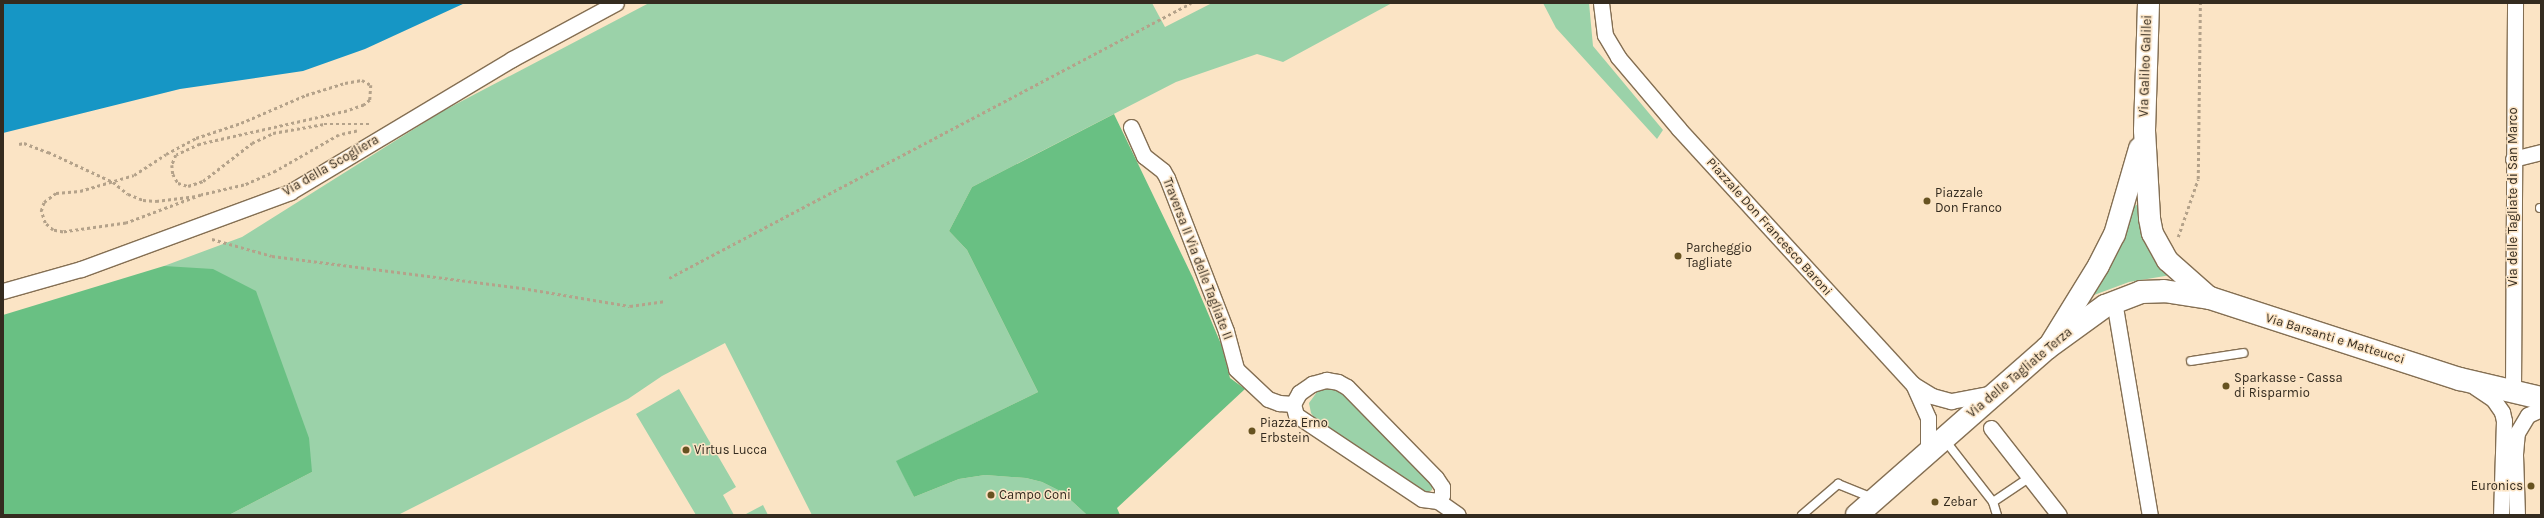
<!DOCTYPE html>
<style>
body{margin:0}
#map{position:relative;width:2544px;height:518px;overflow:hidden;background:#fbe4c5;font-family:Karla,sans-serif}
div>[style]{position:absolute}
[style*='--x']{left:calc(var(--x)*1px);top:calc(var(--y)*1px);width:calc(var(--w)*1px);rotate:calc(var(--a)*1deg)}
.green>*{inset:0;background:#9bd2a9}
.forest>*{inset:0;background:#69c083}
.water>*{inset:0;background:#1696c5}
.path>*{height:2.5px;margin-top:-1.25px;transform-origin:0;background:repeating-linear-gradient(90deg,#b4a28a 0 3px,transparent 0 6px)}
.roads{filter:drop-shadow(1px 0 #846f53) drop-shadow(-1px 0 #846f53) drop-shadow(0 1px #846f53) drop-shadow(0 -1px #846f53)}
.lane>*{height:8px;margin:-4px;padding:0 4px;transform-origin:4px;border-radius:4px;background:#fff}
.street>*{height:15px;margin:-7.5px;padding:0 7.5px;transform-origin:7.5px;border-radius:7.5px;background:#fff}
.secondary>*{height:21px;margin:-10.5px;padding:0 10.5px;transform-origin:10.5px;border-radius:10.5px;background:#fff}
.primary>*{height:22px;margin:-11px;padding:0 11px;transform-origin:11px;border-radius:11px;background:#fff}
.dots>*{width:11px;height:11px;translate:-50% -50%;box-sizing:border-box;border:2px solid #fbe4c5;border-radius:50%}
span{translate:-50% -50%;white-space:nowrap;text-align:center;line-height:1.15;-webkit-text-stroke:3px #fbe4c5;paint-order:stroke}
.street-label{font-size:13px;color:#342b1f}
.poi-label{font-size:13px;color:#342b1f}
.left{translate:0 -50%;text-align:left}
.right{translate:-100% -50%;text-align:right}
.frame{position:absolute;inset:0;border:4px solid #342b1f;pointer-events:none}
</style>
<div id="map">
<div class="green">
<i style="clip-path:polygon(649px 3px,1152px 3px,1165px 27px,1212px 3px,1392px 3px,1283px 62px,1257px 54px,1176px 82px,972px 187px,949px 231px,967px 250px,1038px 392px,897px 461px,914px 497px,959px 479px,985px 475px,1026px 478px,1042px 482px,1062px 492px,1087px 515px,812px 515px,725px 343px,662px 376px,628px 399px,398px 515px,229px 515px,312px 472px,164px 266px,242px 237px,441px 112px)"></i>
<i style="clip-path:polygon(1543px 3px,1589px 3px,1593px 46px,1663px 130px,1657px 139px,1556px 28px)"></i>
<i style="clip-path:polygon(2137px 205px,2148px 249px,2154px 260px,2171px 275px,2129px 282px,2094px 295px,2114px 256px,2132px 206px)"></i>
<i style="clip-path:polygon(1326px 386px,1336px 388px,1432px 481px,1432px 490px,1425px 494px,1316px 420px,1311px 413px,1309px 403px,1317px 392px)"></i>
<i style="clip-path:polygon(679px 389px,736px 487px,723px 495px,734px 515px,696px 515px,636px 414px)"></i>
<i style="clip-path:polygon(763px 505px,768px 515px,746px 515px,746px 514px)"></i>
</div>
<div class="forest">
<i style="clip-path:polygon(1114px 114px,1193px 278px,1221px 344px,1230px 378px,1245px 389px,1117px 508px,1120px 515px,1087px 515px,1062px 492px,1042px 482px,1026px 478px,985px 475px,959px 479px,914px 497px,896px 461px,1038px 392px,967px 250px,949px 231px,972px 187px)"></i>
<i style="clip-path:polygon(164px 266px,213px 269px,256px 291px,309px 438px,312px 472px,229px 515px,3px 515px,3px 315px)"></i>
</div>
<div class="water">
<i style="clip-path:polygon(3px 3px,465px 3px,365px 49px,303px 71px,180px 89px,3px 133px)"></i>
</div>
<div class="path">
<i style="--x:357;--y:131;--w:18;--a:167"></i>
<i style="--x:339;--y:135;--w:73;--a:150.3"></i>
<i style="--x:276;--y:171;--w:35;--a:156"></i>
<i style="--x:244;--y:185;--w:44;--a:166.9"></i>
<i style="--x:201;--y:195;--w:80;--a:159.5"></i>
<i style="--x:126;--y:223;--w:64;--a:171.9"></i>
<i style="--x:63;--y:232;--w:10;--a:-169"></i>
<i style="--x:53;--y:230;--w:11;--a:-139"></i>
<i style="--x:45;--y:223;--w:13;--a:-108"></i>
<i style="--x:41;--y:211;--w:9;--a:-72"></i>
<i style="--x:44;--y:202;--w:15;--a:-37"></i>
<i style="--x:56;--y:193;--w:24;--a:-5"></i>
<i style="--x:80;--y:191;--w:56;--a:-16.5"></i>
<i style="--x:134;--y:175;--w:38;--a:-33"></i>
<i style="--x:166;--y:154;--w:34;--a:-28"></i>
<i style="--x:196;--y:138;--w:47;--a:-18.4"></i>
<i style="--x:241;--y:123;--w:71;--a:-23.3"></i>
<i style="--x:306;--y:95;--w:41;--a:-17.1"></i>
<i style="--x:345;--y:83;--w:17;--a:-10"></i>
<i style="--x:362;--y:80;--w:10;--a:29"></i>
<i style="--x:371;--y:85;--w:15;--a:94"></i>
<i style="--x:370;--y:100;--w:8;--a:140"></i>
<i style="--x:364;--y:105;--w:18;--a:161"></i>
<i style="--x:347;--y:111;--w:151;--a:167.3"></i>
<i style="--x:200;--y:144;--w:26;--a:155"></i>
<i style="--x:176;--y:155;--w:11;--a:112"></i>
<i style="--x:172;--y:165;--w:9;--a:84"></i>
<i style="--x:173;--y:174;--w:10;--a:61"></i>
<i style="--x:178;--y:183;--w:10;--a:17"></i>
<i style="--x:188;--y:186;--w:16;--a:-18"></i>
<i style="--x:203;--y:181;--w:62;--a:-37.8"></i>
<i style="--x:252;--y:143;--w:23;--a:-25"></i>
<i style="--x:273;--y:133;--w:52;--a:-10"></i>
<i style="--x:324;--y:124;--w:45;--a:0"></i>
<i style="--x:19;--y:144;--w:5;--a:-11"></i>
<i style="--x:24;--y:143;--w:26;--a:21"></i>
<i style="--x:48;--y:152;--w:72;--a:24.8"></i>
<i style="--x:113;--y:182;--w:19;--a:39"></i>
<i style="--x:128;--y:194;--w:16;--a:22"></i>
<i style="--x:143;--y:200;--w:13;--a:4"></i>
<i style="--x:156;--y:201;--w:41;--a:-7"></i>
<i style="--x:2178;--y:237;--w:61;--a:-71"></i>
<i style="--x:2198;--y:179;--w:176;--a:-89.3"></i>
<i style="--x:212;--y:239;--w:62;--a:15.8"></i>
<i style="--x:272;--y:256;--w:258;--a:7.3"></i>
<i style="--x:528;--y:289;--w:103;--a:9.5"></i>
<i style="--x:630;--y:306;--w:36;--a:-8"></i>
<i style="--x:669;--y:278;--w:590;--a:-27.78"></i>
</div>
<div class="roads">
<div class="lane">
<i style="--x:2540;--y:208;--w:1;--a:0"></i>
<i style="--x:2191;--y:361;--w:53;--a:-8.7"></i>
<i style="--x:1944;--y:439;--w:80;--a:52.1"></i>
<i style="--x:1993;--y:502;--w:14;--a:73"></i>
<i style="--x:1993;--y:502;--w:45;--a:-34"></i>
<i style="--x:1802;--y:515;--w:48;--a:-40.7"></i>
<i style="--x:1838;--y:484;--w:38;--a:22"></i>
</div>
<div class="street">
<i style="--x:1601;--y:3;--w:32;--a:83"></i>
<i style="--x:1605;--y:35;--w:26;--a:59"></i>
<i style="--x:1618;--y:57;--w:94;--a:49.7"></i>
<i style="--x:1679;--y:129;--w:346;--a:47.5"></i>
<i style="--x:1913;--y:384;--w:37;--a:66"></i>
<i style="--x:1928;--y:418;--w:33;--a:90"></i>
<i style="--x:1131;--y:127;--w:32;--a:66"></i>
<i style="--x:1144;--y:156;--w:24;--a:38"></i>
<i style="--x:1163;--y:171;--w:8;--a:60"></i>
<i style="--x:1167;--y:178;--w:164;--a:68.9"></i>
<i style="--x:1226;--y:331;--w:39;--a:75"></i>
<i style="--x:1236;--y:369;--w:44;--a:43.2"></i>
<i style="--x:1268;--y:399;--w:12;--a:20"></i>
<i style="--x:1279;--y:403;--w:14;--a:4"></i>
<i style="--x:2513;--y:159;--w:29;--a:-14"></i>
<i style="--x:3;--y:291;--w:81;--a:-15.8"></i>
<i style="--x:81;--y:269;--w:223;--a:-20.2"></i>
<i style="--x:290;--y:192;--w:259;--a:-30.9"></i>
<i style="--x:512;--y:59;--w:118;--a:-28.3"></i>
<i style="--x:2114;--y:301;--w:217;--a:80.5"></i>
<i style="--x:1914;--y:385;--w:21;--a:31"></i>
<i style="--x:1932;--y:396;--w:20;--a:15"></i>
<i style="--x:1951;--y:401;--w:44;--a:-10.5"></i>
<i style="--x:2475;--y:387;--w:22;--a:34"></i>
<i style="--x:2493;--y:399;--w:16;--a:55"></i>
<i style="--x:2502;--y:412;--w:9;--a:77"></i>
<i style="--x:2504;--y:421;--w:94;--a:91.8"></i>
<i style="--x:2513;--y:391;--w:388;--a:-89.7"></i>
<i style="--x:1293;--y:404;--w:13;--a:-61"></i>
<i style="--x:1299;--y:393;--w:16;--a:-35"></i>
<i style="--x:1312;--y:384;--w:15;--a:-16"></i>
<i style="--x:1326;--y:380;--w:12;--a:9"></i>
<i style="--x:1338;--y:382;--w:10;--a:29"></i>
<i style="--x:1347;--y:387;--w:127;--a:45.6"></i>
<i style="--x:1436;--y:478;--w:11;--a:56"></i>
<i style="--x:1442;--y:487;--w:8;--a:90"></i>
<i style="--x:1442;--y:495;--w:7;--a:124"></i>
<i style="--x:1438;--y:501;--w:24;--a:35"></i>
<i style="--x:1293;--y:404;--w:11;--a:75"></i>
<i style="--x:1296;--y:415;--w:151;--a:33.7"></i>
<i style="--x:1422;--y:499;--w:16;--a:7"></i>
<i style="--x:1991;--y:428;--w:110;--a:52"></i>
<i style="--x:2517;--y:515;--w:61;--a:-91.9"></i>
<i style="--x:2515;--y:454;--w:21;--a:-85"></i>
<i style="--x:2517;--y:433;--w:21;--a:-59"></i>
<i style="--x:2528;--y:415;--w:14;--a:-25"></i>
</div>
<div class="secondary">
<i style="--x:2148;--y:3;--w:127;--a:91.8"></i>
<i style="--x:2144;--y:130;--w:88;--a:86.7"></i>
<i style="--x:2149;--y:218;--w:15;--a:79"></i>
<i style="--x:2152;--y:233;--w:31;--a:61"></i>
<i style="--x:2167;--y:260;--w:57;--a:41.5"></i>
<i style="--x:2047;--y:348;--w:97;--a:-58.4"></i>
<i style="--x:2098;--y:265;--w:35;--a:-63"></i>
<i style="--x:2114;--y:234;--w:90;--a:-73.8"></i>
</div>
<div class="primary">
<i style="--x:1857;--y:515;--w:253;--a:-41.3"></i>
<i style="--x:2047;--y:348;--w:72;--a:-35.9"></i>
<i style="--x:2105;--y:306;--w:39;--a:-21"></i>
<i style="--x:2141;--y:292;--w:23;--a:-2"></i>
<i style="--x:2164;--y:291;--w:47;--a:8.7"></i>
<i style="--x:2210;--y:298;--w:263;--a:18"></i>
<i style="--x:2460;--y:379;--w:83;--a:13.2"></i>
</div>
</div>
<div class="dots">
<i style="left:1927px;top:201px;background:#675321"></i>
<i style="left:1678px;top:256px;background:#675321"></i>
<i style="left:2226px;top:386px;background:#675321"></i>
<i style="left:1252px;top:431px;background:#675321"></i>
<i style="left:686px;top:450px;background:#675321"></i>
<i style="left:2531px;top:486px;background:#675321"></i>
<i style="left:991px;top:495px;background:#675321"></i>
<i style="left:1935px;top:502px;background:#675321"></i>
</div>
<div class="street-label">
<span style="left:2146px;top:66px;rotate:-88deg">Via Galileo Galilei</span>
<span style="left:331px;top:166px;rotate:-30deg">Via della Scogliera</span>
<span style="left:2513px;top:197px;rotate:-90deg">Via delle Tagliate di San Marco</span>
<span style="left:1769px;top:227px;rotate:48deg">Piazzale Don Francesco Baroni</span>
<span style="left:1197px;top:259px;rotate:69deg">Traversa II Via delle Tagliate II</span>
<span style="left:2335px;top:339px;rotate:17deg">Via Barsanti e Matteucci</span>
<span style="left:2020px;top:373px;rotate:-40deg">Via delle Tagliate Terza</span>
</div>
<div class="poi-label">
<span class="left" style="left:1935px;top:201px">Piazzale<br>Don Franco</span>
<span class="left" style="left:1686px;top:256px">Parcheggio<br>Tagliate</span>
<span class="left" style="left:2234px;top:386px">Sparkasse - Cassa<br>di Risparmio</span>
<span class="left" style="left:1260px;top:431px">Piazza Erno<br>Erbstein</span>
<span class="left" style="left:694px;top:450px">Virtus Lucca</span>
<span class="right" style="left:2523px;top:486px">Euronics</span>
<span class="left" style="left:999px;top:495px">Campo Coni</span>
<span class="left" style="left:1943px;top:502px">Zebar</span>
</div>
<div class="frame"></div>
</div>
